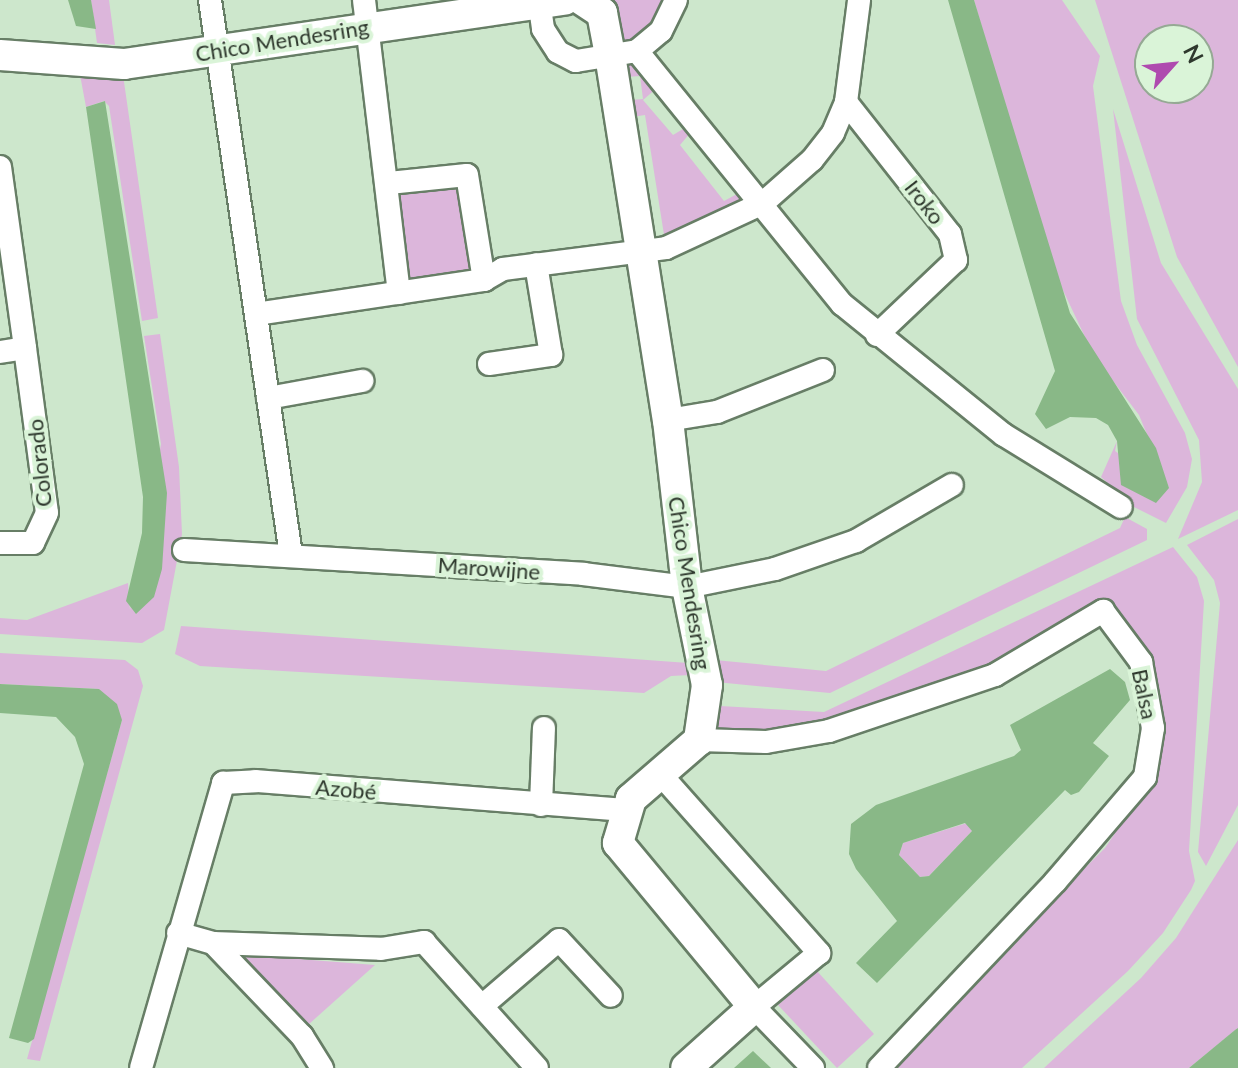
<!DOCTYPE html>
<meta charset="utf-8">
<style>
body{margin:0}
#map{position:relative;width:1238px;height:1068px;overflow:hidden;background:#cde7cc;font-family:Lato,sans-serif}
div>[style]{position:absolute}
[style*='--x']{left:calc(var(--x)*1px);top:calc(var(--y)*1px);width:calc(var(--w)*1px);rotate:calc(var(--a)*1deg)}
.green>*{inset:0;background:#dcb6db}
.water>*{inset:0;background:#89b887}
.roads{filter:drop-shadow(2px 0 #677e66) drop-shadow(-2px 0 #677e66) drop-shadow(0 2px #677e66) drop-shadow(0 -2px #677e66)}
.street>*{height:22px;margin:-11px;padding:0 11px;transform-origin:11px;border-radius:11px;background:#fff}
.secondary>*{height:30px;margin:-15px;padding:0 15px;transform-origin:15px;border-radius:15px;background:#fff}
span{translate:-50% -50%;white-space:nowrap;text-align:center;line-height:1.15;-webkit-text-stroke:8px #daf4d8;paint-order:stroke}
.street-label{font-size:22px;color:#2e382d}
.north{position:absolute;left:1134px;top:24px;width:80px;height:80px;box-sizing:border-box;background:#daf4d8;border:2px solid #95a994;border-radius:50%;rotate:63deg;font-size:22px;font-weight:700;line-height:32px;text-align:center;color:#2e382d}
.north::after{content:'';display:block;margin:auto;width:28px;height:36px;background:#af4aaf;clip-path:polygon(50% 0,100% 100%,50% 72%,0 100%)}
</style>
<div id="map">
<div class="green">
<i style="clip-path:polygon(91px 0,109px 0,115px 45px,97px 43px)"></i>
<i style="clip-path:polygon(614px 0,666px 0,655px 25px,621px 46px)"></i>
<i style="clip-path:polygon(974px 0,1062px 0,1100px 56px,1093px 86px,1121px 301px,1137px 345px,1185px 433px,1192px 459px,1187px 487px,1166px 523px,1134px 507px,1101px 477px,1117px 441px,1115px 451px,1169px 488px,1139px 415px,1094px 356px,1053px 269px)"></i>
<i style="clip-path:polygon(evenodd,1095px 0,1238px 0,1238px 367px,1177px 257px,1095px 0,1150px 40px,1198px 40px,1198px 88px,1150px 88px,1150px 40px)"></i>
<i style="clip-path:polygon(631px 63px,657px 88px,643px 100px,673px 135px,683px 129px,691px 132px,680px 145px,724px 201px,737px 194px,743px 200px,741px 207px,665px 241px,645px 115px,632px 117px,631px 100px,643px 99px,640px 76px,626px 77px,624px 68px)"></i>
<i style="clip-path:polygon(78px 64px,122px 68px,158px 318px,142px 321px,109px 106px,104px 101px,86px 107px)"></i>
<i style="clip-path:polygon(1113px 109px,1161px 263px,1238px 389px,1238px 510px,1178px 539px,1202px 482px,1199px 440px,1137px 319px)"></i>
<i style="clip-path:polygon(458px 183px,473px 270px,410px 280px,396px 191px)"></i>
<i style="clip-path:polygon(160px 334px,179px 467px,182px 534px,164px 630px,142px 643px,0 634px,0 618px,27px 620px,128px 583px,130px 610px,161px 444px,144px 336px)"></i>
<i style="clip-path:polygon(1125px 517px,1147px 529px,1147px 540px,830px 693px,716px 682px,715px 660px,826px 671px,1120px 528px)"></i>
<i style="clip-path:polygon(1238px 519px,1238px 805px,1206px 866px,1198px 852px,1220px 603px,1214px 580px,1187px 545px)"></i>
<i style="clip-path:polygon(1173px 547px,1197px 577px,1204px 601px,1189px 851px,1195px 881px,1191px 890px,1163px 933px,1128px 971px,1022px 1068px,884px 1068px,1105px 848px,1154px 776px,1162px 739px,1112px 613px,1104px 599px,1018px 652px,887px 708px,766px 734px,715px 733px,720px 706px,824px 712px)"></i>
<i style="clip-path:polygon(181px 626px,688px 663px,690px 675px,671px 676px,644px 693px,200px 666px,175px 654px)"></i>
<i style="clip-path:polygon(0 653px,125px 660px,138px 670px,143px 686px,40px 1061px,27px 1059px,122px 720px,99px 689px,0 684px)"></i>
<i style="clip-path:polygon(967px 823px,972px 831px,929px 876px,920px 877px,899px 855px,903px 843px)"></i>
<i style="clip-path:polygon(1238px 840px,1238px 1028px,1189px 1068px,1044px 1068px,1141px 978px,1176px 938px)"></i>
<i style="clip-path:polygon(236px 954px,375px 965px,299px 1033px)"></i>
<i style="clip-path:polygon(817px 971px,874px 1034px,837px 1068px,778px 1005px)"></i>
</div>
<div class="water">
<i style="clip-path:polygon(68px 0,91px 0,96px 29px,76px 26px)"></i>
<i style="clip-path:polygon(948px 0,974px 0,1070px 313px,1156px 448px,1169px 488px,1156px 503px,1121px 485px,1117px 441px,1108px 425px,1096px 418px,1070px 417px,1046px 429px,1035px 414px,1055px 371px)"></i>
<i style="clip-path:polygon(105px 101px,167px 493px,162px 569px,154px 597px,136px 614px,126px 601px,142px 533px,143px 497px,86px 107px)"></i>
<i style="clip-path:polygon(evenodd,1110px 669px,1125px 682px,1130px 700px,1093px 743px,1109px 756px,1079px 792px,1071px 795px,1065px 790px,877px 983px,856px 963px,897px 921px,856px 869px,849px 854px,851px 824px,876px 805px,1014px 756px,1021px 750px,1010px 725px,1110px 669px,965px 823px,972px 831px,929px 876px,920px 877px,899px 855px,903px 843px,965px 823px)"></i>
<i style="clip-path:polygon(0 684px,99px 689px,117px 704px,122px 720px,34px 1039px,28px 1043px,9px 1038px,84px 764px,75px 737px,56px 717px,0 713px)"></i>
<i style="clip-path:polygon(1238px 1028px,1238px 1068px,1189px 1068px,1235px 1030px)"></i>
<i style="clip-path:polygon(753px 1051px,771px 1068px,734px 1068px)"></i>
</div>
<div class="roads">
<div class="street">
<i style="--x:210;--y:0;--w:561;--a:81.7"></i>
<i style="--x:364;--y:0;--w:295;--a:83.2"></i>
<i style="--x:539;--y:0;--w:29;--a:82"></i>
<i style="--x:543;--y:29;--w:27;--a:57"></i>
<i style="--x:558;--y:52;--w:20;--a:27"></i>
<i style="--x:576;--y:61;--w:62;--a:-9.3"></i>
<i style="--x:637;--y:51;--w:31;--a:-40"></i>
<i style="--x:661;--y:31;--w:34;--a:-64"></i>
<i style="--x:637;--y:51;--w:326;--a:51"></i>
<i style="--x:842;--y:304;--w:208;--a:39"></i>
<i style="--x:1004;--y:435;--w:137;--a:31.6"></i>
<i style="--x:846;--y:102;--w:168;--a:51.8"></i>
<i style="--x:950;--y:234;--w:27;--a:77"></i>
<i style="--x:956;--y:260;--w:109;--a:136.5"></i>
<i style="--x:0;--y:167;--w:183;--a:82.1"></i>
<i style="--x:389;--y:183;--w:78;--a:-5.9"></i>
<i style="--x:467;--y:175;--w:106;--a:80.8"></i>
<i style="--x:256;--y:314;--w:231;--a:-8.5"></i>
<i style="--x:484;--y:280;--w:22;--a:-30"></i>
<i style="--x:503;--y:269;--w:164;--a:-7.3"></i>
<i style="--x:666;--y:248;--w:107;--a:-24.9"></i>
<i style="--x:763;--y:203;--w:65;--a:-41.3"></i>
<i style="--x:812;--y:160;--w:34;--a:-52"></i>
<i style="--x:833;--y:133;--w:34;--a:-67"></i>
<i style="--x:846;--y:102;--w:103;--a:-82.7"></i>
<i style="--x:0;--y:352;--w:25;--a:-9"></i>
<i style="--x:25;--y:348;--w:166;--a:82.4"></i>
<i style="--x:47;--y:513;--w:33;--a:115"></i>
<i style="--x:33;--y:543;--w:33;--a:180"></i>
<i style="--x:489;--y:364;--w:63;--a:-8.3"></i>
<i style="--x:551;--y:355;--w:92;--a:-99.4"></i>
<i style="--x:268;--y:398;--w:96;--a:-10.3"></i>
<i style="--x:668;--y:420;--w:50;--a:-9.3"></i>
<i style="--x:717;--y:412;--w:114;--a:-21.6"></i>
<i style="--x:184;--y:550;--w:400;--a:3.4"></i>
<i style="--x:583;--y:574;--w:105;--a:7.1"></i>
<i style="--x:687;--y:587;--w:90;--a:-11.6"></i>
<i style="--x:775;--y:569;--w:86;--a:-19.1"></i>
<i style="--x:856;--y:541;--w:111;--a:-30.3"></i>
<i style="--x:699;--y:740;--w:67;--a:1.7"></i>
<i style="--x:766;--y:742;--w:64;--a:-9.9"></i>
<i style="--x:829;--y:731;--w:175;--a:-18.6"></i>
<i style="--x:995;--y:675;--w:126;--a:-30.7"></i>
<i style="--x:1103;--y:611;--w:64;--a:53.3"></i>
<i style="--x:1141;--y:662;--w:67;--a:79.7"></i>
<i style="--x:1153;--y:728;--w:50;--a:99.3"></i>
<i style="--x:1145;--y:777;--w:138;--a:130.6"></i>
<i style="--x:1055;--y:882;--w:256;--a:133.4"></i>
<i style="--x:662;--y:776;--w:237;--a:48.4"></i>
<i style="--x:819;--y:953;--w:85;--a:140.3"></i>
<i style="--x:754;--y:1007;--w:85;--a:46"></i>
<i style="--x:541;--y:805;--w:77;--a:-87.8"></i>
<i style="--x:178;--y:933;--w:36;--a:16"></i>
<i style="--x:213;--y:943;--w:168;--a:2"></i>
<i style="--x:381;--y:949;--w:44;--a:-9.2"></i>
<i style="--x:424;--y:942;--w:169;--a:48.1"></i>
<i style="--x:213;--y:943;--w:129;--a:46.3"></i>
<i style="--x:302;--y:1036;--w:38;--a:58"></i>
<i style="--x:482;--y:1006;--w:101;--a:-40.6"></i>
<i style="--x:559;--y:940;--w:76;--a:47.1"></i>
<i style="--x:141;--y:1068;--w:297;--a:-73.9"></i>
<i style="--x:223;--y:783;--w:33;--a:-3"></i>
<i style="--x:256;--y:781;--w:369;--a:4.5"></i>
</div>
<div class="secondary">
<i style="--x:582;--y:0;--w:24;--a:33"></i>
<i style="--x:602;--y:13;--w:43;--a:79.2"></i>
<i style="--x:610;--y:55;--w:370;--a:81"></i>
<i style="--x:668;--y:420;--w:168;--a:83.5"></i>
<i style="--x:687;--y:587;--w:100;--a:78.5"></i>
<i style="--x:707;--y:685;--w:56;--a:98.3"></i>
<i style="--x:699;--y:740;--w:90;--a:139.1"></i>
<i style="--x:631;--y:799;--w:46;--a:106.5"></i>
<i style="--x:618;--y:843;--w:213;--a:50.3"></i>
<i style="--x:754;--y:1007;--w:91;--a:138.1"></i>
<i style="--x:0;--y:55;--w:124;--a:4.2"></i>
<i style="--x:124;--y:64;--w:445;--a:-8.3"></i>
</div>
</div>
<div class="street-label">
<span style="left:282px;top:40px;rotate:-9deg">Chico Mendesring</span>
<span style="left:925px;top:202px;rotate:52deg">Iroko</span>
<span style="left:39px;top:463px;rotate:-96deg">Colorado</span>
<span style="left:489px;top:568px;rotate:4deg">Marowijne</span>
<span style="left:690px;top:583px;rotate:81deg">Chico Mendesring</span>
<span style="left:1145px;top:694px;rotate:78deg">Balsa</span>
<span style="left:346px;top:789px;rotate:5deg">Azobé</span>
</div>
<div class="north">N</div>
</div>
